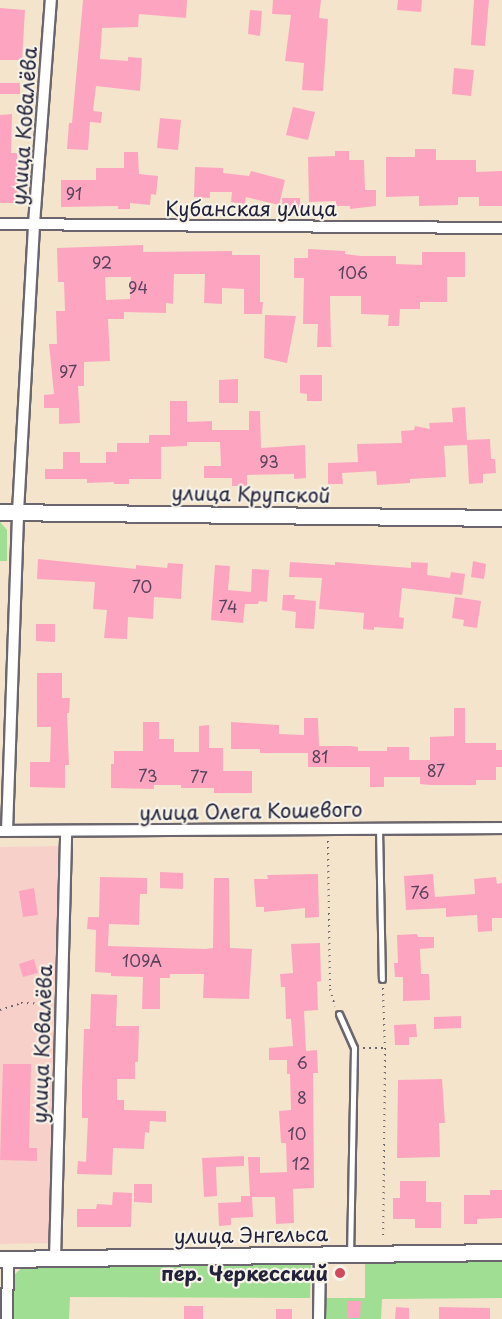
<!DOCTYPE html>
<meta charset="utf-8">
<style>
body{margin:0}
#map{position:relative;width:502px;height:1319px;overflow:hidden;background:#f3e4cb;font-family:"Playpen Sans",sans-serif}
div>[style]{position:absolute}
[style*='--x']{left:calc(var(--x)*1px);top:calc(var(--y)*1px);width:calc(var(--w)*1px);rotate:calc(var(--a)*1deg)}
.built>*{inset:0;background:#f7d1c9}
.green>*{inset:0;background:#9fde93}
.building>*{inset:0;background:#fda5c0}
.path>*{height:2px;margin-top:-1px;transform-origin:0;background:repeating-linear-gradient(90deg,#6b666d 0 1.5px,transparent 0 6px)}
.roads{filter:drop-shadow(2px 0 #6b666d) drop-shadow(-2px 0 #6b666d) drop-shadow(0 2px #6b666d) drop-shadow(0 -2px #6b666d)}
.lane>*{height:5px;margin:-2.5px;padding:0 2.5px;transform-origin:2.5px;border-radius:2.5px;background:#fff}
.street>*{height:10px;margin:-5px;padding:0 5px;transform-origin:5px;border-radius:5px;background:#fff}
.secondary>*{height:15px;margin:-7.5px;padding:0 7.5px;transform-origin:7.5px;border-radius:7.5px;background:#fff}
.dots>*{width:16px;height:16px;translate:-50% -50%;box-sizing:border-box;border:3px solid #f7f3e8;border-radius:50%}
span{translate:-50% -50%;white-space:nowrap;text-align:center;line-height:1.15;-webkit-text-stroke:4.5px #f7f3e8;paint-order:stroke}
.number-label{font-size:16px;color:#59435c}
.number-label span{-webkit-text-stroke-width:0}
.street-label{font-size:20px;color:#22223b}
.poi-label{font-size:20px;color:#22223b;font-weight:700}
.right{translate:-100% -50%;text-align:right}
</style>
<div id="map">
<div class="built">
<i style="clip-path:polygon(60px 846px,49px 1243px,0 1244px,0 847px)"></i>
</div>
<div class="green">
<i style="clip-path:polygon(0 522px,7px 530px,7px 561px,0 561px)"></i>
<i style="clip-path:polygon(502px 1261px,502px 1298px,382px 1299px,381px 1319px,324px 1319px,324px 1298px,365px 1298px,365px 1262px)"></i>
<i style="clip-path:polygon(311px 1262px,310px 1298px,70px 1297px,69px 1319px,14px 1319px,14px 1275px,24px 1266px)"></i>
</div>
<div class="building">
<i style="clip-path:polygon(83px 0,187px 0,186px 18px,139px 14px,138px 27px,102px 28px,100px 59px,128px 61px,128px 57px,142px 58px,140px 91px,96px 86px,93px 111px,102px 112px,101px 123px,90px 122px,88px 150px,67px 149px,69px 123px,72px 123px)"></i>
<i style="clip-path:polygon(273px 0,321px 0,319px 18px,328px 19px,323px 91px,302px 90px,304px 63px,285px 61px,291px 15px,272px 14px)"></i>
<i style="clip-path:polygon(398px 0,422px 0,421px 12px,397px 10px)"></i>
<i style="clip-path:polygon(474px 0,489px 0,485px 46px,471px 45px)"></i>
<i style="clip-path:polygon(0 8px,25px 10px,22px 60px,0 60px)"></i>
<i style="clip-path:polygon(250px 10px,262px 11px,260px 36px,248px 34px)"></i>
<i style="clip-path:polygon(454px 68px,474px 70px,471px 96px,452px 94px)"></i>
<i style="clip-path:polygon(0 83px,20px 83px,20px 94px,0 94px)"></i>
<i style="clip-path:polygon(293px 107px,315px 112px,308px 140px,286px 135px)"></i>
<i style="clip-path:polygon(12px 114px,11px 153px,17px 153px,19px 203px,0 203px,0 115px)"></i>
<i style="clip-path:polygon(160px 118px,181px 120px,178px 150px,157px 148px)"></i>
<i style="clip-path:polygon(415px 149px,436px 149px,436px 160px,476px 160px,476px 172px,502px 171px,502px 206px,479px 206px,479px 197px,458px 197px,458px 205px,419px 206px,419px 196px,386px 197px,386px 157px,415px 157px)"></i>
<i style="clip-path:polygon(335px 151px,349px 151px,349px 160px,364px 160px,365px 190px,376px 190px,376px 206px,350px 209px,350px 206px,336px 206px,336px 201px,309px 202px,308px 157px,335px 156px)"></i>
<i style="clip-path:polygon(124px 152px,138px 152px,139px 174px,158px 176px,156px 195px,151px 194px,150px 205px,130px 203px,130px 209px,118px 209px,118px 206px,61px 207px,61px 180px,96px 180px,96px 168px,124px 168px)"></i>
<i style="clip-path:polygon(195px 167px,223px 168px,223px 173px,249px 176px,251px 171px,285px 180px,279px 205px,246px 197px,245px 204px,231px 202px,232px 192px,210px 192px,210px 198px,194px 197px)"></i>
<i style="clip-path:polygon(282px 198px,300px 198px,300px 209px,283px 210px)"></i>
<i style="clip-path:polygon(evenodd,143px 245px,143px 252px,232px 251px,232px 255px,260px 255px,260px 302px,263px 302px,262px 314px,244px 314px,244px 289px,222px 288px,222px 304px,204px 303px,205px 274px,174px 274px,173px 304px,166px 303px,166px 313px,124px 312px,124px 319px,108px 319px,110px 361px,84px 362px,84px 386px,78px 386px,80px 423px,59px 424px,59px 408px,44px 408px,44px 395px,54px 394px,49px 344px,57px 344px,56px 311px,65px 311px,64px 282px,58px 282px,57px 248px,143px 245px,105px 277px,131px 277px,130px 299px,106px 300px,105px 277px)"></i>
<i style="clip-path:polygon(308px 249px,345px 251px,345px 254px,361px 256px,396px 256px,396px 264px,422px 265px,422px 252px,465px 252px,465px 277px,447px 277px,447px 302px,420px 302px,420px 309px,400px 309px,399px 326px,388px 326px,389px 315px,361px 314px,361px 296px,330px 296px,331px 347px,317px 347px,318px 324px,303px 324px,304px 278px,294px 278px,294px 258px,308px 258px)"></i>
<i style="clip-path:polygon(265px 315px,296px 316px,287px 363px,264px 358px)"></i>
<i style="clip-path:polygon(300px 375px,322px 375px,322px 401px,307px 401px,307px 394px,300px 393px)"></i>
<i style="clip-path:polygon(238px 379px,238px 403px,219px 403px,219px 380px)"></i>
<i style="clip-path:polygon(170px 401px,187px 401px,187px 422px,212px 421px,212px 430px,249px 430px,249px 411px,260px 411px,261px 448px,305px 445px,306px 478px,294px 479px,294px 474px,247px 475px,247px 486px,232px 486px,232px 478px,204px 478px,204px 466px,221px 466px,220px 442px,187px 442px,187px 446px,161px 447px,161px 479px,129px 479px,129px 484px,114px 484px,114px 482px,87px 483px,87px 479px,45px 479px,45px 469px,63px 469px,63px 452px,80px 452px,80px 463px,106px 463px,106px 452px,117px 452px,117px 443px,149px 443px,149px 435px,170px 435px)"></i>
<i style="clip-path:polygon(465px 407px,467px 440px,490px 439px,491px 459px,495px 459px,496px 473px,483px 474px,483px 483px,469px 484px,467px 445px,444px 446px,446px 477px,410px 479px,410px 483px,377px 485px,376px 471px,342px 473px,343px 484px,328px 484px,328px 463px,358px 462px,357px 444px,402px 443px,401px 431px,414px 430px,415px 426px,430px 429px,429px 423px,453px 422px,452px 408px)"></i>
<i style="clip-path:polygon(38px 559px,136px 569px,136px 565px,167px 568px,168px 563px,183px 564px,181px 599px,154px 597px,153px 619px,128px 617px,127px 639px,104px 638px,107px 610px,93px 609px,95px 582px,37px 579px)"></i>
<i style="clip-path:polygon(473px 561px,486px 564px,484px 579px,471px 577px)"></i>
<i style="clip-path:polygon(290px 562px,335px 565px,335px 562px,411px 568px,411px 562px,428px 563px,427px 575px,450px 578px,451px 572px,465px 574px,462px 595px,402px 588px,399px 617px,404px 618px,403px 629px,374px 627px,374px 630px,363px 629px,364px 613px,319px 609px,322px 578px,289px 577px)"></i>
<i style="clip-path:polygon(215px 565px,230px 566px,228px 590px,251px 592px,252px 569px,269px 570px,267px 602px,259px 601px,258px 604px,245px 604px,243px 623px,211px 620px)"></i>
<i style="clip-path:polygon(283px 595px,295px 595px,294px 599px,316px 601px,314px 629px,295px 628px,296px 612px,282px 610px)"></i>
<i style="clip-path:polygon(455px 597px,481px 601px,477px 628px,463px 626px,464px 620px,452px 618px)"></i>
<i style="clip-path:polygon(36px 624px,55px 624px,55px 642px,36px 641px)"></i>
<i style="clip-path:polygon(37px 673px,62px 673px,62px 698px,70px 698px,69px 713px,67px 713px,69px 765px,65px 765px,65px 788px,30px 787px,30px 762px,50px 762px,51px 727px,37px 727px)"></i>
<i style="clip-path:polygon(454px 708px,465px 708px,465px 743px,496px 743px,496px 750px,502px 750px,502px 767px,496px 767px,496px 780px,476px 780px,476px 785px,430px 785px,420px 784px,420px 777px,384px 777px,384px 787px,370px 787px,370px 767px,308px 767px,308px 753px,260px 753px,260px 749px,231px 749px,231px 722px,279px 725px,279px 734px,304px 735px,304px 718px,318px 718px,319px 746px,350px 746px,358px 747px,358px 751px,387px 751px,387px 747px,409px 747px,409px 760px,430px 760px,430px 737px,454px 736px)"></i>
<i style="clip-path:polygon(143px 722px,159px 722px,159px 739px,174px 739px,174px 752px,199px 752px,199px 726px,209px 725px,209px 748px,223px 748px,223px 771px,252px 771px,252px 793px,214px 793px,214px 788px,181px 788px,181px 785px,154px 785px,154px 789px,111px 788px,111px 764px,114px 764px,114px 751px,143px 751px)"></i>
<i style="clip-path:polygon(160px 872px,183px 873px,183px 889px,160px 888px)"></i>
<i style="clip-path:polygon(318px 874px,319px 917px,305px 918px,305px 908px,264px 912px,264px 907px,256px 907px,254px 879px,268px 879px,267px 875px)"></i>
<i style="clip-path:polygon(433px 874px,435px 897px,475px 894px,474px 879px,496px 877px,497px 884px,502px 883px,502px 918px,492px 918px,492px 931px,478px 932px,477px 915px,446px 917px,446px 908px,406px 910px,404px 876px)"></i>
<i style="clip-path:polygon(100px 877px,147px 878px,147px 894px,140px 894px,139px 925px,109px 924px,108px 946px,205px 949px,213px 948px,214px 878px,229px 878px,230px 948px,252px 949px,249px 999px,203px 998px,204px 974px,170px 974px,170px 978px,160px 978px,160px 1009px,142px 1009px,143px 977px,111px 976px,111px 973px,95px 972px,96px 930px,87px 929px,88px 917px,99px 917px)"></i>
<i style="clip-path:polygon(34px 888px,38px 915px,23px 917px,19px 891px)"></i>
<i style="clip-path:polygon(417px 934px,418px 937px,434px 937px,434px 948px,420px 949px,421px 974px,429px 974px,430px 1000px,403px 1001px,403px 977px,395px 977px,394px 963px,398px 963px,397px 935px)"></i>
<i style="clip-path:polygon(320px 943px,321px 981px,317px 982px,318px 1010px,304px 1011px,306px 1051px,317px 1050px,318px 1073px,313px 1073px,314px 1188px,293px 1189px,294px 1223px,276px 1224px,275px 1197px,252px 1197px,253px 1217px,231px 1218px,231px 1225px,219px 1226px,218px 1203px,241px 1202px,241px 1196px,250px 1196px,248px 1157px,260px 1157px,260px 1173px,287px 1172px,286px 1143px,281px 1143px,279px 1111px,291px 1110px,290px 1074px,287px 1074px,287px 1060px,269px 1060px,269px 1048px,293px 1046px,291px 1019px,286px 1019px,285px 987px,281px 987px,280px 974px,293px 973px,291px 944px)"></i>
<i style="clip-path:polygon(34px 959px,38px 973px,23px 977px,19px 964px)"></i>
<i style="clip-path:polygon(91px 994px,117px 995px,116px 1026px,139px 1026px,138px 1062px,135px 1062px,135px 1079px,117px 1079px,117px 1100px,124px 1100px,124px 1110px,166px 1111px,166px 1122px,150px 1121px,149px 1133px,145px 1132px,144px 1149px,113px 1148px,112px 1175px,77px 1174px,78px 1161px,86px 1162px,88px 1118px,82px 1118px,82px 1089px,84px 1029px,90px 1029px)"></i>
<i style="clip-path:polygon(461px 1016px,461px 1028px,434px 1029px,434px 1017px)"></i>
<i style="clip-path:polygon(416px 1024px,417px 1037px,409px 1037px,409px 1045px,395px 1045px,394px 1025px)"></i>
<i style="clip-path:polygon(3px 1064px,31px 1064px,29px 1148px,37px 1148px,37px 1161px,0 1160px)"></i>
<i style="clip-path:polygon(442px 1079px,445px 1123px,439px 1123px,440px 1157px,397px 1158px,398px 1080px)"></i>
<i style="clip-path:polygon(244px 1156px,244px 1166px,216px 1167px,217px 1196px,204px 1197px,202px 1158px)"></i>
<i style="clip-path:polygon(400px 1181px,426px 1181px,426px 1202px,441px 1202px,441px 1228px,415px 1228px,415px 1219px,393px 1219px,393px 1198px,400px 1198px)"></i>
<i style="clip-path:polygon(134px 1184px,152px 1184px,152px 1203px,134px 1202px)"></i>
<i style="clip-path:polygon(490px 1190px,502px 1190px,502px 1218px,477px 1219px,477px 1224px,464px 1224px,464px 1195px,490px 1195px)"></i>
<i style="clip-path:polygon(113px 1192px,132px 1193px,131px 1227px,77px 1227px,77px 1209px,96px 1209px,97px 1204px,112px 1205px)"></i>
<i style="clip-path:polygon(348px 1301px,361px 1301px,360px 1318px,348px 1318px)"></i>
<i style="clip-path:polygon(184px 1306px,203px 1306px,203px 1319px,184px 1319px)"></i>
<i style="clip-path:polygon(396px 1307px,409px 1308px,409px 1319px,395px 1319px)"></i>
<i style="clip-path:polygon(439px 1307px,490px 1308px,490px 1319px,439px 1319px)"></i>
<i style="clip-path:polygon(276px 1309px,292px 1309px,292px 1319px,276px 1319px)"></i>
</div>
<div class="path">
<i style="--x:328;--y:841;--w:148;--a:89.2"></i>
<i style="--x:330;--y:989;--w:18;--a:74"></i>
<i style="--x:383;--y:988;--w:60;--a:88.1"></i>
<i style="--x:385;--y:1048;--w:192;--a:90.6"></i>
<i style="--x:0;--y:1010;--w:22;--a:-18"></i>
<i style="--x:21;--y:1003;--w:29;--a:2"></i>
<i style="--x:363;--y:1048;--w:22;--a:0"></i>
</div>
<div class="roads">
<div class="lane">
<i style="--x:379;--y:828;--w:151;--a:88.9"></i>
<i style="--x:339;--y:1014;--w:37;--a:66"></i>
<i style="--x:354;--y:1048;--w:204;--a:91.1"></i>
</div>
<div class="street">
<i style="--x:0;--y:224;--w:502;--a:0.46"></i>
<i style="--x:0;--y:831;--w:502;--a:-0.34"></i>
<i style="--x:7;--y:831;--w:319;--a:-88"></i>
<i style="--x:18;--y:512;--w:288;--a:-86.8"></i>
<i style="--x:34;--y:224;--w:225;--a:-85.7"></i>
<i style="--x:55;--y:1259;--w:428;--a:-88.5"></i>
<i style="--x:7;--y:1319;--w:60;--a:-89"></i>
<i style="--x:319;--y:1319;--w:65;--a:-89.1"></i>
</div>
<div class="secondary">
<i style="--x:0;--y:512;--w:502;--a:0.68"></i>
<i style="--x:0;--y:1259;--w:502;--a:-0.8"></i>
</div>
</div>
<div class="dots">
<i style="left:340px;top:1273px;background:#d1495b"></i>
</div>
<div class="number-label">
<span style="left:74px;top:193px">91</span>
<span style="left:102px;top:262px">92</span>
<span style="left:353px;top:272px">106</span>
<span style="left:138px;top:287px">94</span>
<span style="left:68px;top:371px">97</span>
<span style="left:269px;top:461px">93</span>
<span style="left:142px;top:586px">70</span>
<span style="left:228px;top:606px">74</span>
<span style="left:320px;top:756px">81</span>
<span style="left:436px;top:770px">87</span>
<span style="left:148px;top:775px">73</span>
<span style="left:199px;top:776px">77</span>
<span style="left:420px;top:892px">76</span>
<span style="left:142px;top:960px">109А</span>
<span style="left:302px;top:1062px">6</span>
<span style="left:302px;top:1097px">8</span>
<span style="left:297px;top:1133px">10</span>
<span style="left:301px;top:1163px">12</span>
</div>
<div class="street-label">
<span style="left:24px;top:126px;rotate:-86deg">улица Ковалёва</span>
<span style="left:251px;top:208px">Кубанская улица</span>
<span style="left:251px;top:494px;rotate:1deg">улица Крупской</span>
<span style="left:251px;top:811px;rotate:-1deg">улица Олега Кошевого</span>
<span style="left:42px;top:1044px;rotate:-88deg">улица Ковалёва</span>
<span style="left:251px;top:1235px;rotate:-1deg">улица Энгельса</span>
</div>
<div class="poi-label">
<span class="right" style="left:328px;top:1273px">пер. Черкесский</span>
</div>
</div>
